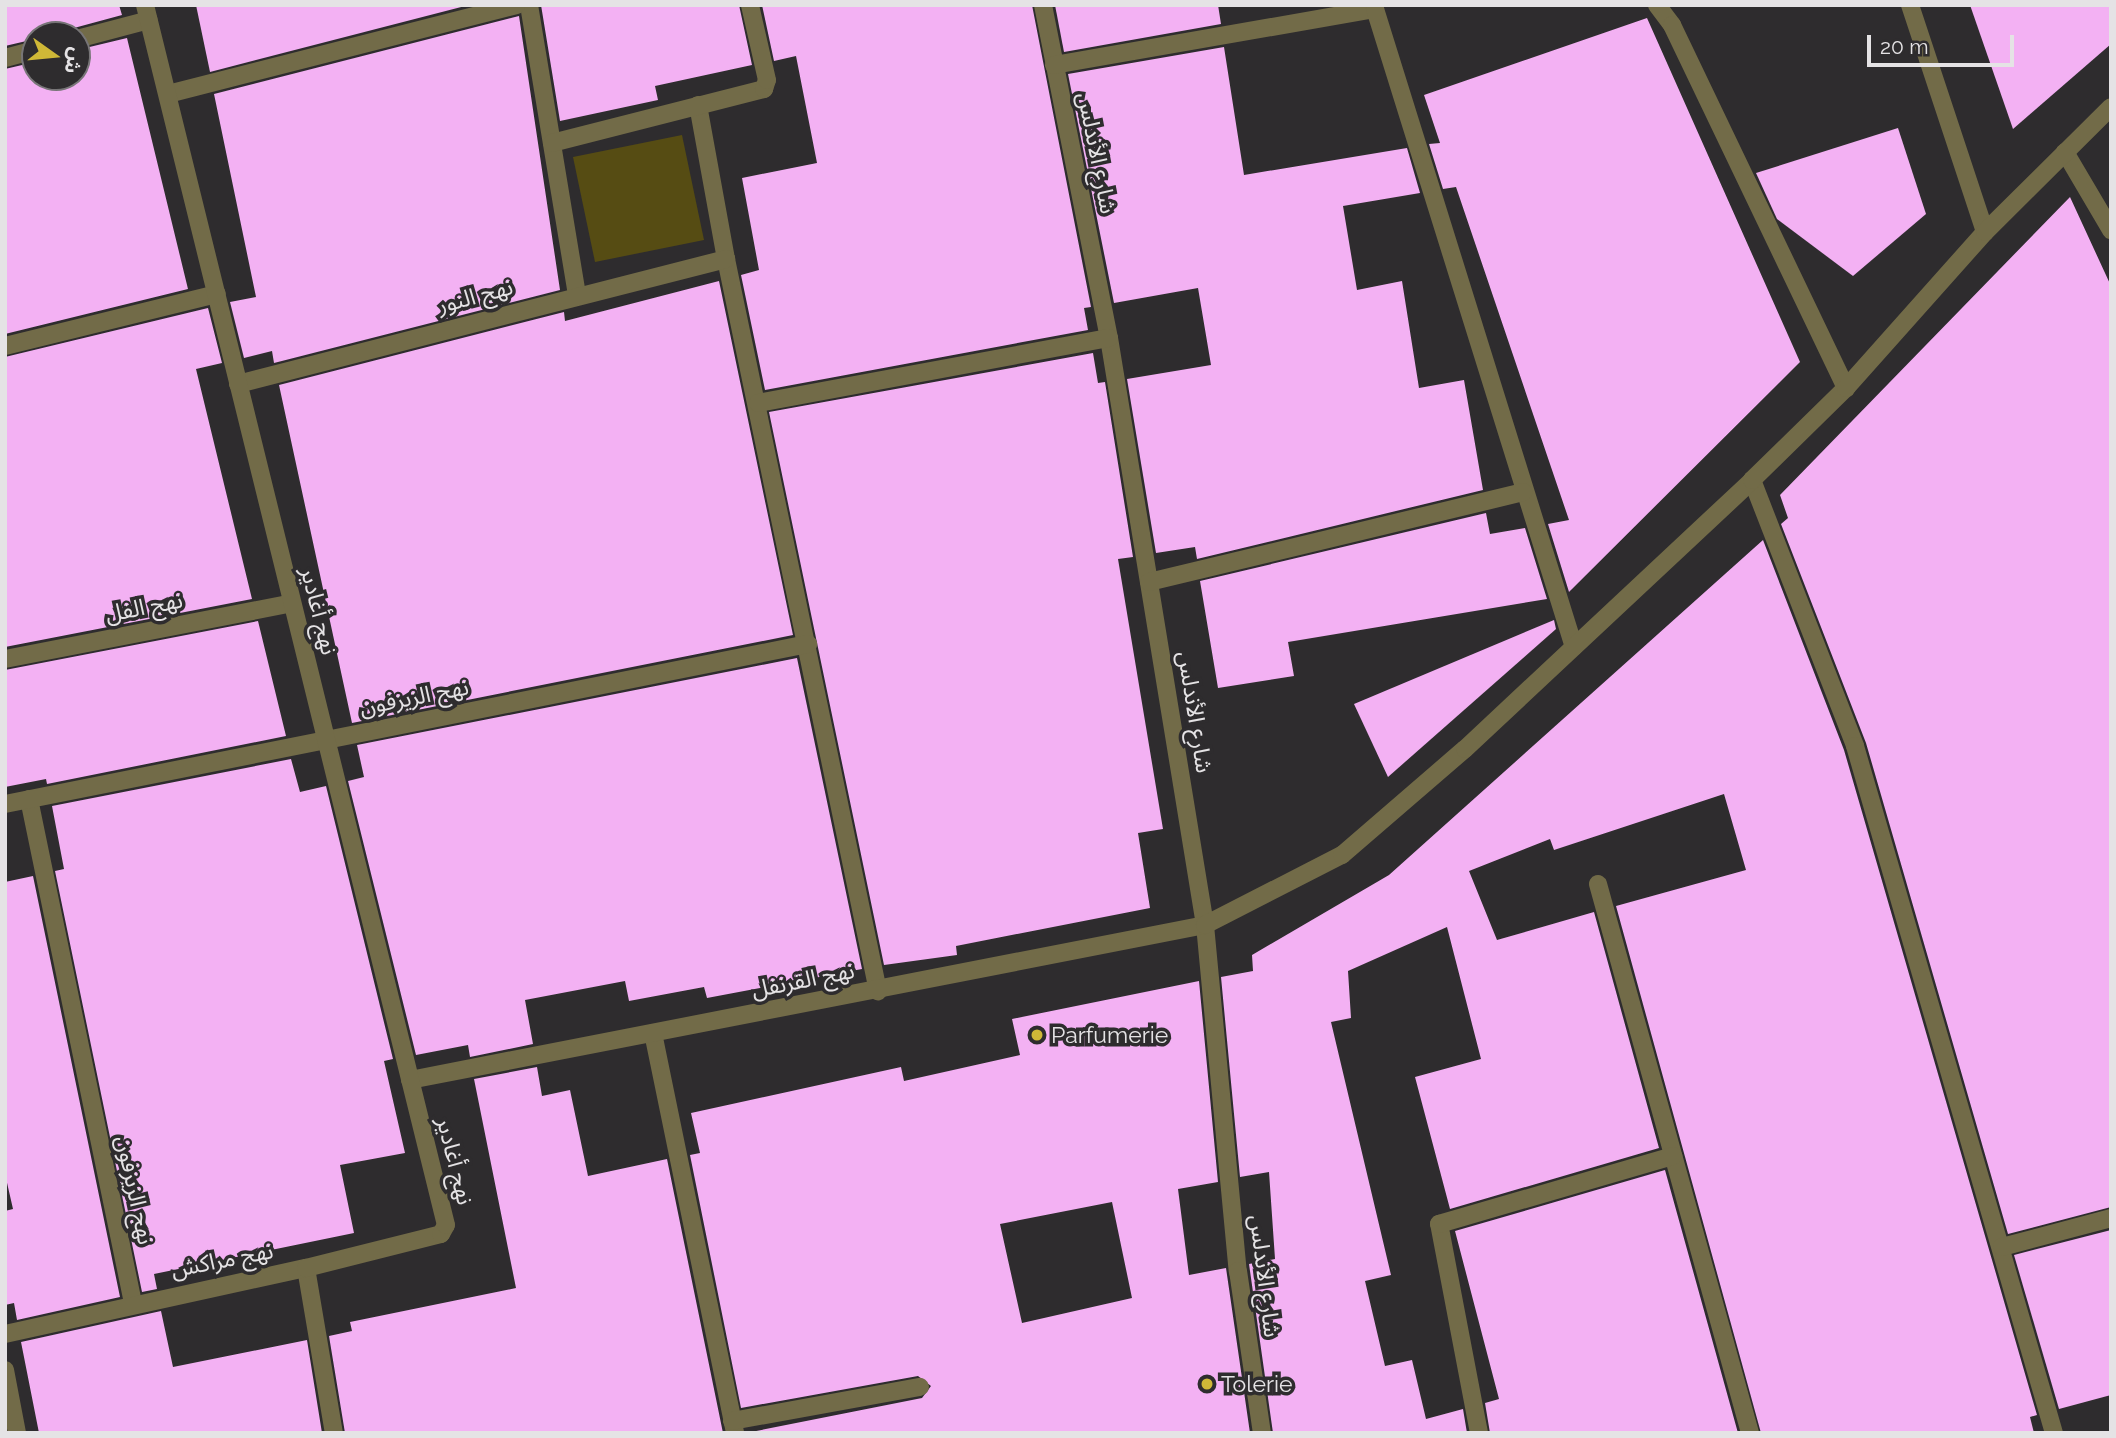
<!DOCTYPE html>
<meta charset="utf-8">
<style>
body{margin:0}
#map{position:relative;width:2116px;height:1438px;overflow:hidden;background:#2e2c2e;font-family:Raleway,"Noto Sans Arabic",sans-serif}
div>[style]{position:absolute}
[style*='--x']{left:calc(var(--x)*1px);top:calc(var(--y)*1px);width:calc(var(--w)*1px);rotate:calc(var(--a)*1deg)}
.green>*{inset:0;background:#564c13}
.building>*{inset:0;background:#f3b1f3}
.minor>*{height:18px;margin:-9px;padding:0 9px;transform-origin:9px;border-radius:9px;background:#726b48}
.dots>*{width:19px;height:19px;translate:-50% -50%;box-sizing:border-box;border:4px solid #2e2c2e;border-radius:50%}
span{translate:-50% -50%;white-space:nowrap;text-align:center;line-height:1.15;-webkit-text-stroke:7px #2e2c2e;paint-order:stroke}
.street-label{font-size:23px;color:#e5e3e5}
.poi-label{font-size:23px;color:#e5e3e5}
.left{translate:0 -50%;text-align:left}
.frame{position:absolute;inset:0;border:7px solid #e5e3e5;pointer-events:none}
.north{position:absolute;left:21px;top:21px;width:70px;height:70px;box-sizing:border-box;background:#2e2c2e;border:2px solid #777577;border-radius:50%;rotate:105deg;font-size:19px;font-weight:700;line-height:28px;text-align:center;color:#e5e3e5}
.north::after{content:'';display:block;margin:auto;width:24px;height:32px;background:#cfb837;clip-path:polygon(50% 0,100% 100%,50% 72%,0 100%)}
.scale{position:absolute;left:1867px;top:35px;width:147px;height:32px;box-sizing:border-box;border:4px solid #e5e3e5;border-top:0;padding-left:9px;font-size:21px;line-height:24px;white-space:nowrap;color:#e5e3e5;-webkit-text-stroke:5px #2e2c2e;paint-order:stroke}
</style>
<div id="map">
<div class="green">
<i style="clip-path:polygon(682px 135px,704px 240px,595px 262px,573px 157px)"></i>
</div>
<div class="building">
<i style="clip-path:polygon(5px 5px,119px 5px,122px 15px,74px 28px,67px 35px,35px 35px,35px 39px,5px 46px)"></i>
<i style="clip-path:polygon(196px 5px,469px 5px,210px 72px)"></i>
<i style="clip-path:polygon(541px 5px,739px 5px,752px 65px,655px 86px,658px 100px,560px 121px)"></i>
<i style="clip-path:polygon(762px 5px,1032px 5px,1091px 307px,1084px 308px,1088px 330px,765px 390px,741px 275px,759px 270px,742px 178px,817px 163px,796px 56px,774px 61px)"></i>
<i style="clip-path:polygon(1055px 5px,1218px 5px,1221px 24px,1064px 52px)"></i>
<i style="clip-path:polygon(1970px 5px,2111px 5px,2111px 44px,2013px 129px)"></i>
<i style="clip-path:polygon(519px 16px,560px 290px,274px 363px,272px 351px,244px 358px,230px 302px,256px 297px,214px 94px)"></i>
<i style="clip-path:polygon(1647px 18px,1800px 362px,1569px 592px,1548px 524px,1569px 520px,1456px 187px,1443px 189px,1429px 144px,1440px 143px,1424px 95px)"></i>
<i style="clip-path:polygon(127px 38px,188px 289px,5px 334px,5px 69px,35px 62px,35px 77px,77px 77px,77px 50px)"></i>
<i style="clip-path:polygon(1224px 47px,1244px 175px,1407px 148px,1420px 193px,1343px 206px,1357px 290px,1402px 281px,1419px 388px,1464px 380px,1483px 490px,1197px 559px,1195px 547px,1156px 553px,1127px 379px,1211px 365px,1198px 288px,1114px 303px,1068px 74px)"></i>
<i style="clip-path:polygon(1898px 128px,1926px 214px,1853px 276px,1777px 219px,1756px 173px)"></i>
<i style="clip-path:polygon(2070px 197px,2111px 286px,2111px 1207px,2008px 1234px,1866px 743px,1781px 524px,1788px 518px,1780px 495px)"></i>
<i style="clip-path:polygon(719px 281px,793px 635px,352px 723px,279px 385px,564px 312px,565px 321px)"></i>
<i style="clip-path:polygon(208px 308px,222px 363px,196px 369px,252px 599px,5px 647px,5px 357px)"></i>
<i style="clip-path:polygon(1093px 353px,1098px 383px,1105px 382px,1133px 557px,1118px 559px,1163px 829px,1138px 833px,1150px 908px,956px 946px,957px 955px,884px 965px,769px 412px)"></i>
<i style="clip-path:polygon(1486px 513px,1490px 534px,1525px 528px,1547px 599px,1288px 642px,1294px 676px,1218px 688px,1200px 581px)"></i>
<i style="clip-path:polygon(1763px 540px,1844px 750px,2037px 1415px,2030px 1417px,2034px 1433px,1761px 1433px,1616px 906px,1746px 870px,1724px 794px,1554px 850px,1550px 839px,1469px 871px,1497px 940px,1594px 912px,1659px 1148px,1450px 1209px,1415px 1077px,1481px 1059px,1447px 927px,1348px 971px,1351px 1018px,1331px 1022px,1391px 1275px,1365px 1281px,1385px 1366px,1412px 1360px,1426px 1419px,1463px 1409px,1467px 1433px,1273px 1433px,1249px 1264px,1275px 1259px,1269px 1172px,1240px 1177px,1221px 977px,1253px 971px,1252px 955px,1389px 875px)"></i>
<i style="clip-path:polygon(1554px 620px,1556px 629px,1388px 777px,1354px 704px)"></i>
<i style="clip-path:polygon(258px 621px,286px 736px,47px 784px,46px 779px,5px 787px,5px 670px)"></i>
<i style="clip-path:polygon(797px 658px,862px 969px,707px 998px,704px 987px,629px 1001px,625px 981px,525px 1000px,533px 1044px,470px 1057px,468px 1045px,416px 1055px,348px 781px,364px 777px,357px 745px)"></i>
<i style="clip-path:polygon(291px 759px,300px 792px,326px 786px,393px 1059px,384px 1061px,405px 1153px,340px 1165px,354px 1233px,154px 1274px,157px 1289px,142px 1292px,55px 871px,64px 869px,52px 806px)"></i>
<i style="clip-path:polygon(33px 876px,120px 1297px,17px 1320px,14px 1303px,5px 1305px,5px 1211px,13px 1209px,5px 1174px,5px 882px)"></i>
<i style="clip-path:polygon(evenodd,1199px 981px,1218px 1182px,1178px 1189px,1189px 1275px,1226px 1268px,1250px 1433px,746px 1433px,922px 1398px,931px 1386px,918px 1376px,741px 1408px,690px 1155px,700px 1153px,691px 1113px,901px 1067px,904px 1081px,1020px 1055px,1012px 1019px,1199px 981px,1112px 1202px,1132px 1298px,1022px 1323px,1000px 1224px,1112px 1202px)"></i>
<i style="clip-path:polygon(537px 1067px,542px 1096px,570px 1090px,588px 1176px,667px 1159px,723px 1433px,345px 1433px,329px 1336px,352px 1331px,350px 1322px,516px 1288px,474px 1079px)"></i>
<i style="clip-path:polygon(1665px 1170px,1738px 1433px,1490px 1433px,1485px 1403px,1499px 1399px,1455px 1231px)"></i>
<i style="clip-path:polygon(2111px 1230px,2111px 1395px,2059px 1409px,2014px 1255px)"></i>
<i style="clip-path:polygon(161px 1311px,173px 1367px,307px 1340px,322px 1433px,39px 1433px,21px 1342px)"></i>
</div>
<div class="minor">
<i style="--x:529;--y:5;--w:294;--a:80.6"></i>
<i style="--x:1043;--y:5;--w:339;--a:78.8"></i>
<i style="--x:1109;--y:338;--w:595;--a:80.71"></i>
<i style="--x:1205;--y:925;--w:348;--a:84.6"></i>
<i style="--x:1238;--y:1271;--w:164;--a:81.6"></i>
<i style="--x:1657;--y:5;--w:25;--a:53"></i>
<i style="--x:1672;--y:25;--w:403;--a:64.4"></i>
<i style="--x:1910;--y:5;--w:239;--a:71.7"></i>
<i style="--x:77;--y:39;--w:74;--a:-14.8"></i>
<i style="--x:5;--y:58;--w:31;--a:-15"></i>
<i style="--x:1054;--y:65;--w:326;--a:-9.9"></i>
<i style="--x:1375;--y:9;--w:668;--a:72.68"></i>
<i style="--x:168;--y:94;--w:359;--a:-14.3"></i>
<i style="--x:698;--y:105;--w:157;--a:79.7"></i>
<i style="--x:726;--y:259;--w:748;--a:78.27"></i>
<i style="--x:552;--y:143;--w:219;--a:-14.3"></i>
<i style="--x:764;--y:89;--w:9;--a:-72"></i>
<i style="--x:767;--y:80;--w:77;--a:-102.8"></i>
<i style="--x:2065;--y:152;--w:91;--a:59.5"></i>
<i style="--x:5;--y:346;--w:218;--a:-13.8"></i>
<i style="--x:238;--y:384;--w:504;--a:-14.37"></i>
<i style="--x:758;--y:403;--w:357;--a:-10.5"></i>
<i style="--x:1752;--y:480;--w:285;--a:68.8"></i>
<i style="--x:1855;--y:746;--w:715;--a:73.85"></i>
<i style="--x:1149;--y:582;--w:385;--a:-13.5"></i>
<i style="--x:5;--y:659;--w:292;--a:-11"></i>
<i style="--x:29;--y:799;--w:515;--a:78.34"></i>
<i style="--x:5;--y:804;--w:819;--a:-11.27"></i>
<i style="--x:1598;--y:884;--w:570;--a:74.52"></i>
<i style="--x:653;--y:1033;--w:408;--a:78.4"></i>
<i style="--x:410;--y:1080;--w:810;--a:-11.03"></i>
<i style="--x:1205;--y:925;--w:154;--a:-27.1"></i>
<i style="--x:1342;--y:855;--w:162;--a:-40.8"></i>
<i style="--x:1465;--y:749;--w:393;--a:-43.1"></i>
<i style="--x:1752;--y:480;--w:132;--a:-44.4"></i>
<i style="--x:1846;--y:388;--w:209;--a:-48.3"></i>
<i style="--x:1985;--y:232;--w:177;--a:-44.8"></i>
<i style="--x:2002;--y:1247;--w:113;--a:-14.9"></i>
<i style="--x:306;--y:1268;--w:167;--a:80.4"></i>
<i style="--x:5;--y:1334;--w:308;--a:-12.4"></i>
<i style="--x:306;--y:1268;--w:139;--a:-14.1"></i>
<i style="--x:441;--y:1234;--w:10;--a:-61"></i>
<i style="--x:446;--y:1225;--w:1257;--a:-103.86"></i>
<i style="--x:5;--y:1370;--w:64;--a:79.2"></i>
<i style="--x:732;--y:1421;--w:191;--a:-10.3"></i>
<i style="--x:1479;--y:1433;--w:213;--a:-100.8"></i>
<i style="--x:1439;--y:1224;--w:244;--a:-16.2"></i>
</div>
<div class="dots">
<i style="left:1037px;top:1035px;background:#cfb837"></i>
<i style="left:1207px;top:1384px;background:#cfb837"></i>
</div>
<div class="street-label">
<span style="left:1097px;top:153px;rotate:79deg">شارع الأندلس</span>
<span style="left:475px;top:296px;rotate:-15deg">نهج النور</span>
<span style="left:144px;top:607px;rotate:-11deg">نهج الفل</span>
<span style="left:319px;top:611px;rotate:76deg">نهج أغادير</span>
<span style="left:414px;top:697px;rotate:-11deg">نهج الزيزفون</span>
<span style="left:1195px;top:712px;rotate:81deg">شارع الأندلس</span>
<span style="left:803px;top:980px;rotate:-11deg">نهج القرنفل</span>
<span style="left:455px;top:1161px;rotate:76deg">نهج أغادير</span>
<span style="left:135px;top:1190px;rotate:78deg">نهج الزيزفون</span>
<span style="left:222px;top:1260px;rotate:-11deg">نهج مراكش</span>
<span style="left:1265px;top:1276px;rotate:83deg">شارع الأندلس</span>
</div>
<div class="poi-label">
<span class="left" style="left:1051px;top:1035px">Parfumerie</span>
<span class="left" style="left:1221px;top:1384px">Tolerie</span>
</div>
<div class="frame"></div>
<div class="north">ش</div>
<div class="scale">20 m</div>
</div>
